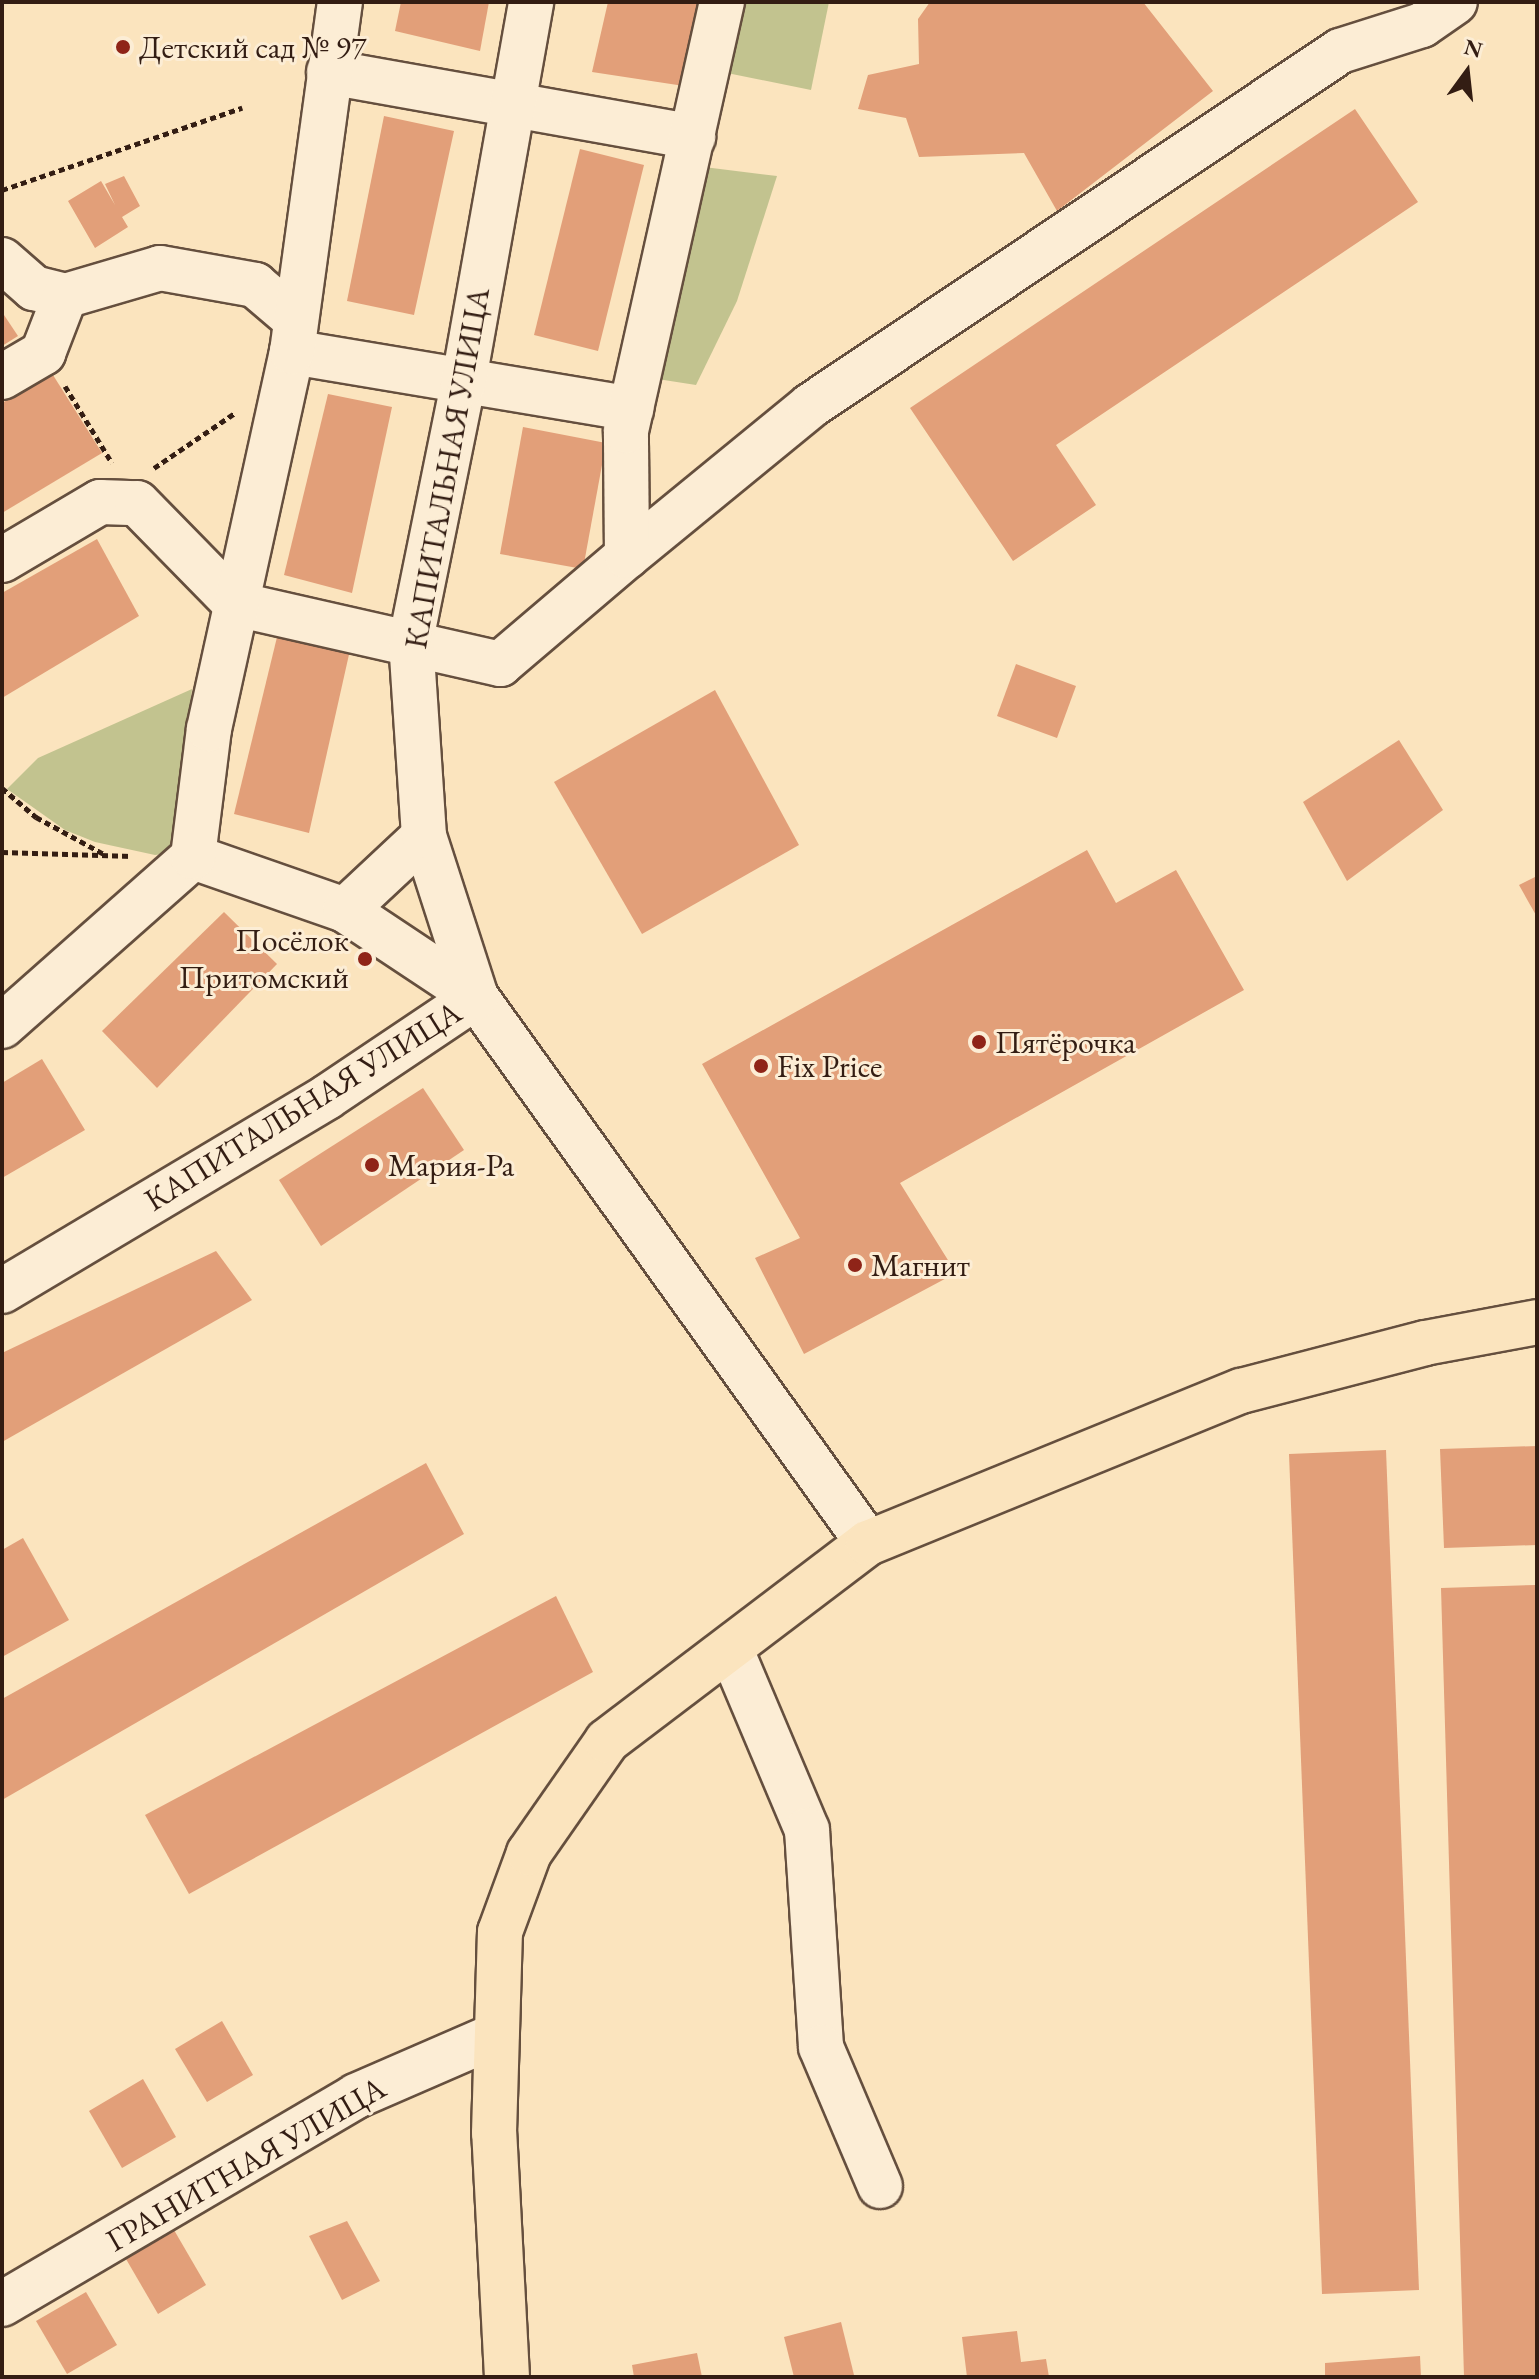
<!DOCTYPE html>
<meta charset="utf-8">
<style>
body{margin:0}
#map{position:relative;width:1539px;height:2379px;overflow:hidden;background:#fbe4be;font-family:"EB Garamond",serif}
div>[style]{position:absolute}
[style*='--x']{left:calc(var(--x)*1px);top:calc(var(--y)*1px);width:calc(var(--w)*1px);rotate:calc(var(--a)*1deg)}
.green>*{inset:0;background:#c2c38f}
.building>*{inset:0;background:#e29f79}
.path>*{height:5px;margin-top:-2.5px;transform-origin:0;background:repeating-linear-gradient(90deg,#331d13 0 6px,transparent 0 10px)}
.roads{filter:drop-shadow(2px 0 #654f3e) drop-shadow(-2px 0 #654f3e) drop-shadow(0 2px #654f3e) drop-shadow(0 -2px #654f3e)}
.minor>*{height:44px;margin:-22px;padding:0 22px;transform-origin:22px;border-radius:22px;background:#fcedd5}
.major>*{height:44px;margin:-22px;padding:0 22px;transform-origin:22px;border-radius:22px;background:#fbe4be}
.dots>*{width:22px;height:22px;translate:-50% -50%;box-sizing:border-box;border:4px solid #fcedd5;border-radius:50%}
span{translate:-50% -50%;white-space:nowrap;text-align:center;line-height:1.15;-webkit-text-stroke:6px #fcedd5;paint-order:stroke}
.poi-label{font-size:32px;color:#331d13}
.left{translate:0 -50%;text-align:left}
.right{translate:-100% -50%;text-align:right}
.street-label{font-size:32px;color:#331d13}
.frame{position:absolute;inset:0;border:4px solid #331d13;pointer-events:none}
.north{position:absolute;left:1427px;top:32px;width:80px;height:80px;-webkit-text-stroke:6px #fcedd5;paint-order:stroke;rotate:15deg;font-size:22px;font-weight:700;line-height:32px;text-align:center;color:#331d13}
.north::after{content:'';display:block;margin:auto;width:28px;height:36px;background:#331d13;clip-path:polygon(50% 0,100% 100%,50% 72%,0 100%)}
</style>
<div id="map">
<div class="green">
<i style="clip-path:polygon(745px 2px,829px 2px,811px 90px,727px 73px)"></i>
<i style="clip-path:polygon(704px 167px,777px 176px,737px 301px,696px 385px,651px 378px)"></i>
<i style="clip-path:polygon(192px 689px,179px 852px,155px 855px,95px 842px,65px 830px,7px 789px,38px 758px)"></i>
</div>
<div class="building">
<i style="clip-path:polygon(401px 2px,489px 2px,480px 51px,395px 31px)"></i>
<i style="clip-path:polygon(608px 2px,701px 2px,684px 86px,592px 72px)"></i>
<i style="clip-path:polygon(930px 2px,1143px 2px,1213px 91px,1057px 211px,1024px 153px,919px 157px,906px 118px,858px 109px,868px 75px,919px 64px,918px 19px)"></i>
<i style="clip-path:polygon(1355px 109px,1418px 202px,1056px 445px,1096px 505px,1013px 561px,910px 408px)"></i>
<i style="clip-path:polygon(384px 116px,454px 131px,414px 315px,347px 301px)"></i>
<i style="clip-path:polygon(580px 149px,644px 165px,598px 351px,534px 335px)"></i>
<i style="clip-path:polygon(124px 176px,140px 206px,122px 217px,128px 227px,95px 248px,68px 201px,101px 181px,115px 205px,105px 184px)"></i>
<i style="clip-path:polygon(2px 312px,18px 336px,2px 346px)"></i>
<i style="clip-path:polygon(53px 375px,102px 453px,2px 513px,2px 403px)"></i>
<i style="clip-path:polygon(328px 394px,392px 407px,352px 593px,284px 575px)"></i>
<i style="clip-path:polygon(523px 427px,606px 443px,583px 569px,500px 554px)"></i>
<i style="clip-path:polygon(97px 539px,139px 616px,2px 698px,2px 593px)"></i>
<i style="clip-path:polygon(278px 633px,350px 650px,309px 833px,234px 814px)"></i>
<i style="clip-path:polygon(1016px 664px,1076px 686px,1057px 738px,997px 716px)"></i>
<i style="clip-path:polygon(715px 690px,799px 845px,642px 934px,554px 782px)"></i>
<i style="clip-path:polygon(1399px 740px,1443px 810px,1347px 881px,1303px 802px)"></i>
<i style="clip-path:polygon(1087px 850px,1116px 903px,1176px 870px,1244px 990px,900px 1183px,956px 1273px,804px 1354px,755px 1258px,800px 1238px,702px 1064px)"></i>
<i style="clip-path:polygon(1537px 876px,1537px 917px,1519px 885px)"></i>
<i style="clip-path:polygon(224px 912px,277px 964px,157px 1088px,102px 1031px)"></i>
<i style="clip-path:polygon(42px 1059px,85px 1130px,2px 1178px,2px 1083px)"></i>
<i style="clip-path:polygon(423px 1088px,464px 1150px,321px 1246px,279px 1180px)"></i>
<i style="clip-path:polygon(216px 1251px,252px 1300px,2px 1442px,2px 1353px)"></i>
<i style="clip-path:polygon(1537px 1446px,1537px 1545px,1444px 1548px,1440px 1449px)"></i>
<i style="clip-path:polygon(1386px 1450px,1419px 2290px,1322px 2294px,1289px 1454px)"></i>
<i style="clip-path:polygon(426px 1463px,464px 1534px,2px 1800px,2px 1699px)"></i>
<i style="clip-path:polygon(23px 1538px,69px 1620px,2px 1657px,2px 1550px)"></i>
<i style="clip-path:polygon(1535px 1585px,1537px 2377px,1464px 2377px,1441px 1588px)"></i>
<i style="clip-path:polygon(556px 1596px,593px 1672px,189px 1894px,145px 1815px)"></i>
<i style="clip-path:polygon(222px 2021px,253px 2075px,207px 2102px,175px 2049px)"></i>
<i style="clip-path:polygon(143px 2079px,176px 2137px,122px 2168px,89px 2111px)"></i>
<i style="clip-path:polygon(347px 2221px,380px 2281px,342px 2300px,309px 2236px)"></i>
<i style="clip-path:polygon(174px 2230px,206px 2285px,158px 2314px,126px 2259px)"></i>
<i style="clip-path:polygon(86px 2292px,117px 2345px,67px 2374px,36px 2321px)"></i>
<i style="clip-path:polygon(841px 2322px,854px 2375px,794px 2377px,784px 2337px)"></i>
<i style="clip-path:polygon(1017px 2331px,1021px 2362px,1046px 2359px,1049px 2377px,967px 2377px,962px 2337px)"></i>
<i style="clip-path:polygon(697px 2353px,702px 2377px,634px 2377px,632px 2365px)"></i>
<i style="clip-path:polygon(1420px 2356px,1421px 2377px,1325px 2377px,1325px 2363px)"></i>
</div>
<div class="path">
<i style="--x:2;--y:190;--w:254;--a:-18.9"></i>
<i style="--x:65;--y:386;--w:90;--a:58.6"></i>
<i style="--x:154;--y:468;--w:98;--a:-34.2"></i>
<i style="--x:2;--y:788;--w:45;--a:40.5"></i>
<i style="--x:36;--y:817;--w:77;--a:28.6"></i>
<i style="--x:2;--y:852;--w:130;--a:1.8"></i>
</div>
<div class="roads">
<div class="minor">
<i style="--x:329;--y:72;--w:370;--a:10.1"></i>
<i style="--x:2;--y:260;--w:43;--a:41.2"></i>
<i style="--x:34;--y:288;--w:32;--a:14"></i>
<i style="--x:65;--y:296;--w:99;--a:-16.4"></i>
<i style="--x:160;--y:268;--w:97;--a:10.1"></i>
<i style="--x:255;--y:285;--w:52;--a:40.4"></i>
<i style="--x:292;--y:352;--w:344;--a:9.5"></i>
<i style="--x:2;--y:377;--w:48;--a:-30.3"></i>
<i style="--x:43;--y:353;--w:61;--a:-68.9"></i>
<i style="--x:627;--y:556;--w:237;--a:-39.3"></i>
<i style="--x:810;--y:406;--w:638;--a:-33.81"></i>
<i style="--x:1340;--y:51;--w:86;--a:-17.6"></i>
<i style="--x:1422;--y:25;--w:40;--a:-34.9"></i>
<i style="--x:2;--y:560;--w:114;--a:-30.6"></i>
<i style="--x:100;--y:502;--w:37;--a:2"></i>
<i style="--x:137;--y:503;--w:141;--a:45.6"></i>
<i style="--x:236;--y:604;--w:271;--a:12.8"></i>
<i style="--x:500;--y:664;--w:167;--a:-40.4"></i>
<i style="--x:627;--y:556;--w:125;--a:-90.5"></i>
<i style="--x:626;--y:431;--w:440;--a:-77.4"></i>
<i style="--x:424;--y:836;--w:169;--a:72.1"></i>
<i style="--x:476;--y:997;--w:672;--a:54.32"></i>
<i style="--x:193;--y:857;--w:161;--a:19.2"></i>
<i style="--x:2;--y:1026;--w:255;--a:-41.5"></i>
<i style="--x:193;--y:857;--w:129;--a:-82.9"></i>
<i style="--x:209;--y:729;--w:386;--a:-77.6"></i>
<i style="--x:292;--y:352;--w:353;--a:-82.2"></i>
<i style="--x:2;--y:1291;--w:378;--a:-30.8"></i>
<i style="--x:327;--y:1097;--w:179;--a:-33.9"></i>
<i style="--x:476;--y:997;--w:157;--a:-146.4"></i>
<i style="--x:345;--y:910;--w:108;--a:-43.1"></i>
<i style="--x:424;--y:836;--w:196;--a:-93.8"></i>
<i style="--x:411;--y:640;--w:260;--a:-78.5"></i>
<i style="--x:463;--y:385;--w:389;--a:-79.9"></i>
<i style="--x:731;--y:1650;--w:195;--a:67.1"></i>
<i style="--x:807;--y:1830;--w:217;--a:86.3"></i>
<i style="--x:821;--y:2047;--w:151;--a:67"></i>
<i style="--x:2;--y:2304;--w:411;--a:-30.4"></i>
<i style="--x:356;--y:2096;--w:153;--a:-23.5"></i>
</div>
<div class="major">
<i style="--x:507;--y:2377;--w:244;--a:-93"></i>
<i style="--x:494;--y:2133;--w:201;--a:-88.3"></i>
<i style="--x:500;--y:1932;--w:84;--a:-69.8"></i>
<i style="--x:529;--y:1853;--w:136;--a:-55.1"></i>
<i style="--x:607;--y:1741;--w:328;--a:-37.2"></i>
<i style="--x:868;--y:1543;--w:403;--a:-22.2"></i>
<i style="--x:1241;--y:1391;--w:190;--a:-14.6"></i>
<i style="--x:1425;--y:1343;--w:114;--a:-10.6"></i>
</div>
</div>
<div class="dots">
<i style="left:123px;top:47px;background:#8f2418"></i>
<i style="left:365px;top:959px;background:#8f2418"></i>
<i style="left:979px;top:1042px;background:#8f2418"></i>
<i style="left:761px;top:1066px;background:#8f2418"></i>
<i style="left:372px;top:1165px;background:#8f2418"></i>
<i style="left:855px;top:1265px;background:#8f2418"></i>
</div>
<div class="poi-label">
<span class="left" style="left:139px;top:47px">Детский сад № 97</span>
<span class="right" style="left:349px;top:959px">Посёлок<br>Притомский</span>
<span class="left" style="left:995px;top:1042px">Пятёрочка</span>
<span class="left" style="left:777px;top:1066px">Fix Price</span>
<span class="left" style="left:388px;top:1165px">Мария-Ра</span>
<span class="left" style="left:871px;top:1265px">Магнит</span>
</div>
<div class="street-label">
<span style="left:447px;top:468px;rotate:-80deg">КАПИТАЛЬНАЯ УЛИЦА</span>
<span style="left:303px;top:1106px;rotate:-32deg">КАПИТАЛЬНАЯ УЛИЦА</span>
<span style="left:246px;top:2164px;rotate:-30deg">ГРАНИТНАЯ УЛИЦА</span>
</div>
<div class="frame"></div>
<div class="north">N</div>
</div>
